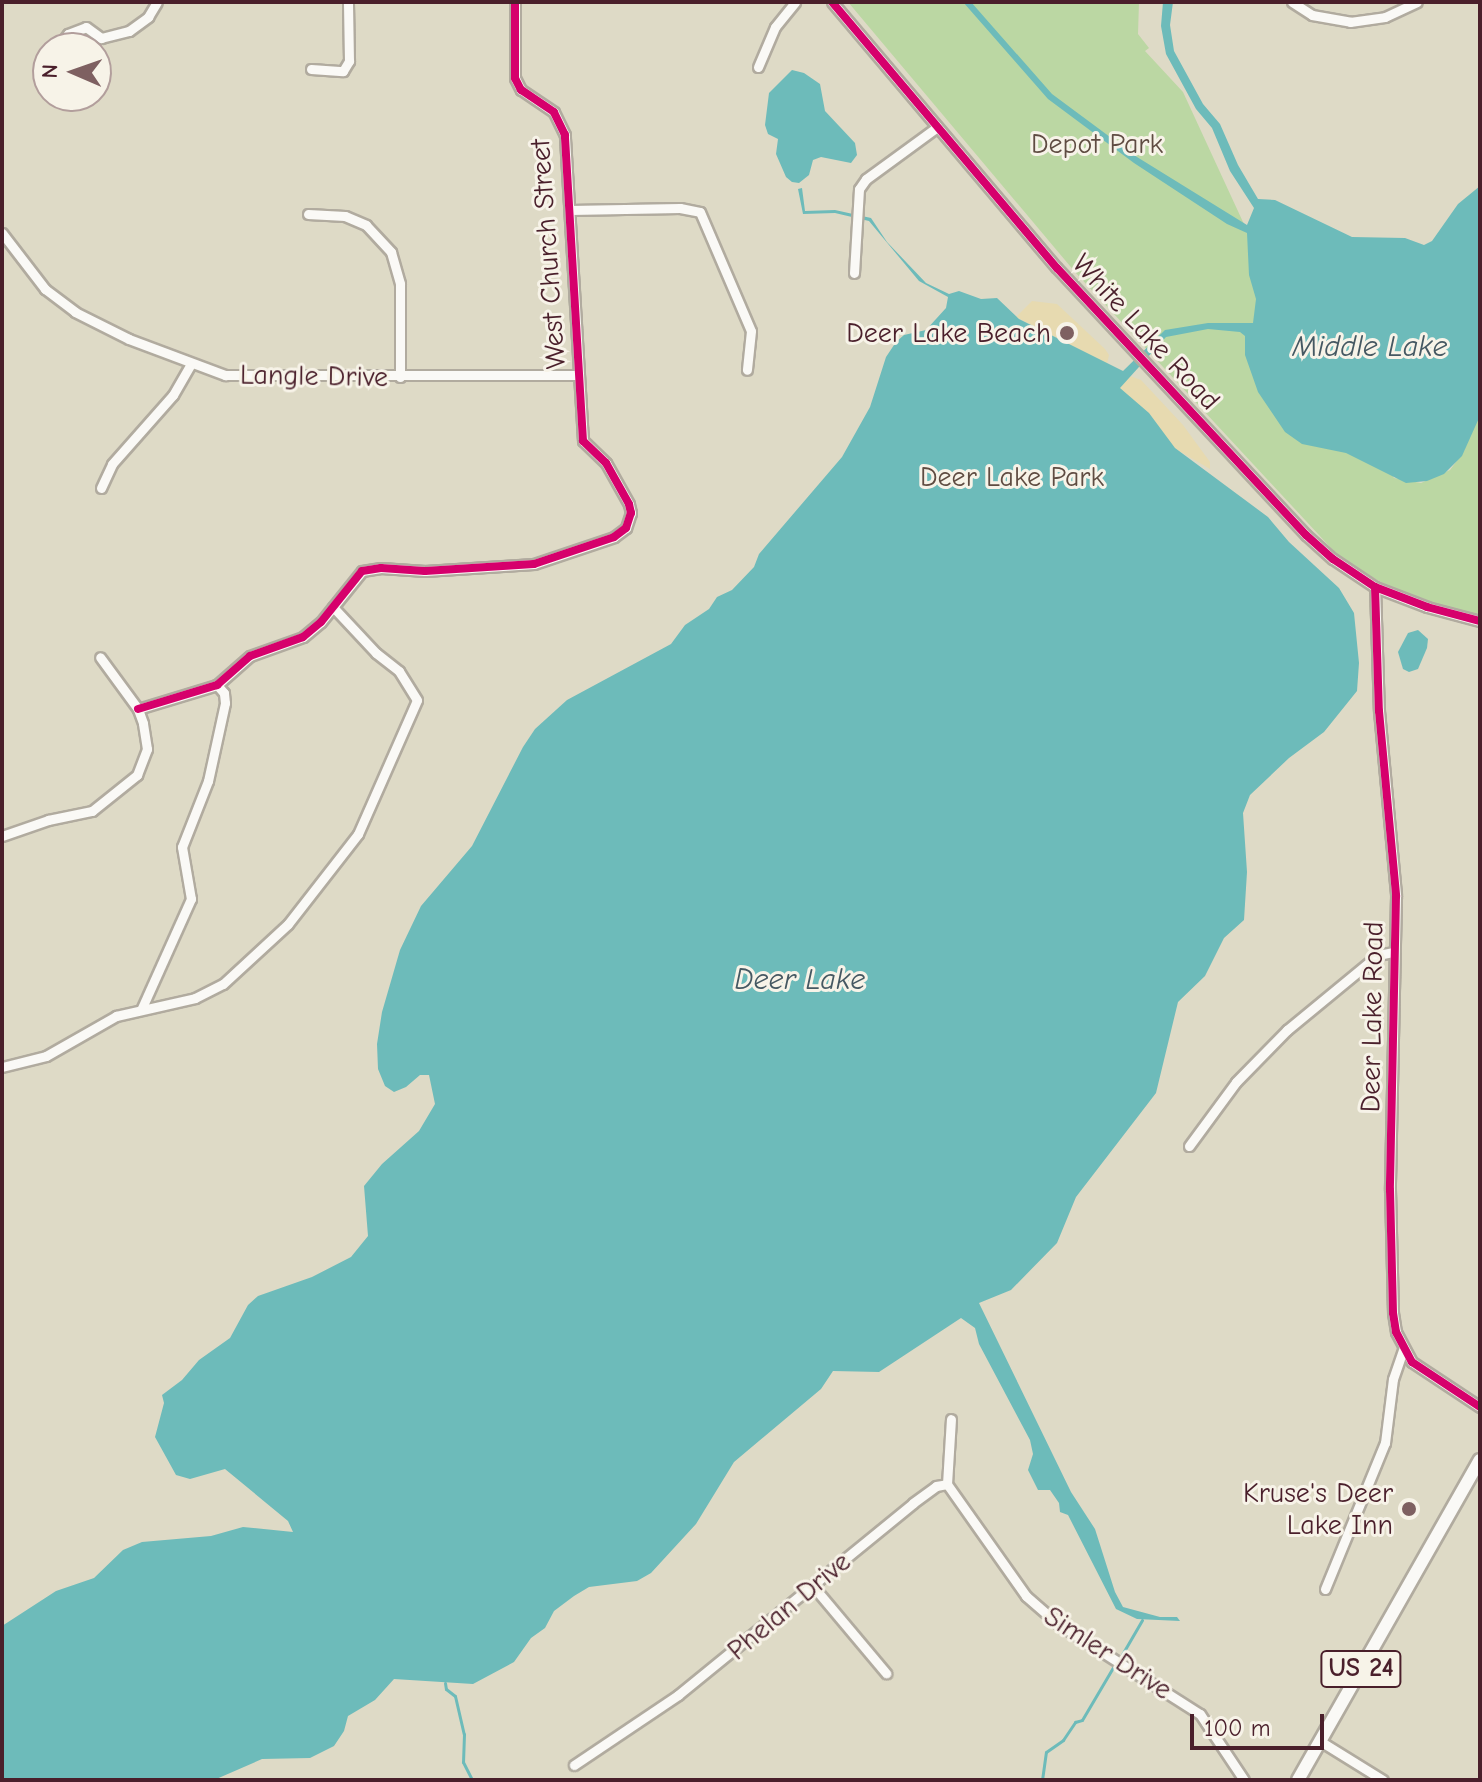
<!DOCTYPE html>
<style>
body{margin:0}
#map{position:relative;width:1482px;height:1782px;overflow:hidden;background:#dedac6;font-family:"Comic Neue",sans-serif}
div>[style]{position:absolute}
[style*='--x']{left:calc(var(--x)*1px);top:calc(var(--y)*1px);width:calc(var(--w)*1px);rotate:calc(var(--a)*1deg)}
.green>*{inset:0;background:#bbd7a3}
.sand>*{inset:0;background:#e7dab0}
.water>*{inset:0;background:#6dbbba}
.stream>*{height:3px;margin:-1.5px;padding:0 1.5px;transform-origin:1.5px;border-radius:1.5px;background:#6dbbba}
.roads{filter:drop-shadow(2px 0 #b1ab9f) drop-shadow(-2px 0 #b1ab9f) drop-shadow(0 2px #b1ab9f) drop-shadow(0 -2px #b1ab9f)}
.minor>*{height:9px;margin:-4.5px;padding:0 4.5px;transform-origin:4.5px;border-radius:4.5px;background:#faf9f6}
.major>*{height:12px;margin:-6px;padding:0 6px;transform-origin:6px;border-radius:6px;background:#faf9f6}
.cycleway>*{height:8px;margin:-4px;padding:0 4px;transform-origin:4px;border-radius:4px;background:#d6006c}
.dots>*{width:22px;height:22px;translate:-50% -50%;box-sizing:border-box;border:4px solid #f7f3e8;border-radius:50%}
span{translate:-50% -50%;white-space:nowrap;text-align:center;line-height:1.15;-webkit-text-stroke:6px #f7f3e8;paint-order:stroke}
.shield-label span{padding:2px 6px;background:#f7f3e8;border:2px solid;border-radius:6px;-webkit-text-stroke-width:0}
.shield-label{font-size:26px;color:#4a1f2b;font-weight:700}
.park-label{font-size:28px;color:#5f4c42}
.street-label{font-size:28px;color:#4a1f2b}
.poi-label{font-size:28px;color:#4a1f2b}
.right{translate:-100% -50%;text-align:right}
.water-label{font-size:30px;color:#455862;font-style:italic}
.frame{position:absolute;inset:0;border:4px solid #4a1f2b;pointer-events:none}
.north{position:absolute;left:32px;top:32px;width:80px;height:80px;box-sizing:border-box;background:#f7f3e8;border:2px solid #b29e9c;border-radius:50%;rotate:272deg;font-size:22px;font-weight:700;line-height:32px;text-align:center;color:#4a1f2b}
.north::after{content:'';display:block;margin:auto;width:28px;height:36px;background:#7e6061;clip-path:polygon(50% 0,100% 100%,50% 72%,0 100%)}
.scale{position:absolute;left:1190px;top:1714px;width:134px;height:36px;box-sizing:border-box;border:4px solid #4a1f2b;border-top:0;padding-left:10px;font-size:24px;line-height:28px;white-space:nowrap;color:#4a1f2b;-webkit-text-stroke:6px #f7f3e8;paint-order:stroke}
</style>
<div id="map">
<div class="green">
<i style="clip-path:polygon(848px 2px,1139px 2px,1138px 34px,1149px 48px,1145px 51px,1183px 92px,1243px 222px,1394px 478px,1421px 483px,1450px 470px,1464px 451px,1480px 407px,1480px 616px,1403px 594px,1344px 562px,1075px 272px)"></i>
</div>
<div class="sand">
<i style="clip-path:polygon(1032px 301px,1057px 304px,1105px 349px,1109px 355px,1107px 364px,1016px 317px)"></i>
<i style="clip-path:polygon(1130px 376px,1141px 380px,1183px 425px,1210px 462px,1210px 469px,1174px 448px,1149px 413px,1120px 391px,1121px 384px)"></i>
</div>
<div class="water">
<i style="clip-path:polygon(963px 2px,971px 2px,1052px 94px,1137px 157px,1247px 225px,1254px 208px,1230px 171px,1212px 128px,1196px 109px,1166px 54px,1161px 26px,1163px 2px,1173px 2px,1170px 25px,1174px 51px,1203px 104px,1220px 124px,1238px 165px,1258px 199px,1275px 200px,1352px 237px,1405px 238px,1424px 245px,1432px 241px,1458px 204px,1480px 186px,1479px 418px,1462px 456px,1444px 474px,1427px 481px,1406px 483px,1346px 453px,1302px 444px,1285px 432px,1258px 392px,1245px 355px,1245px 336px,1240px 332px,1208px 329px,1166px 337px,1120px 388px,1149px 413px,1175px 448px,1268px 517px,1289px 542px,1339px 588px,1354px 613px,1359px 663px,1357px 691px,1324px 732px,1289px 758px,1250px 795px,1243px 813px,1247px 872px,1244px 920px,1224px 938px,1205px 976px,1178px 1002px,1156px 1093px,1076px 1197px,1057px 1243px,1011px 1290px,979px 1303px,1071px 1492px,1095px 1529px,1115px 1592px,1123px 1607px,1160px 1617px,1177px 1617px,1180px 1621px,1137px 1619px,1116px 1609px,1068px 1515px,1060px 1512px,1059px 1503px,1050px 1490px,1038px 1490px,1028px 1470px,1033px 1454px,1030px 1440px,979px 1344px,975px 1328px,961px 1318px,879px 1372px,833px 1371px,821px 1389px,734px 1462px,696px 1524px,651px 1573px,637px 1581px,589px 1587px,574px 1596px,554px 1611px,545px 1628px,531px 1638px,514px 1662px,473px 1684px,394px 1679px,375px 1700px,348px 1716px,344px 1731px,334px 1746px,310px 1758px,262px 1759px,214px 1780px,2px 1780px,2px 1626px,56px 1591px,94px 1578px,123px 1550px,142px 1542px,211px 1536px,243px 1527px,293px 1532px,288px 1521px,225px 1469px,190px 1479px,176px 1475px,155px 1437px,164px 1403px,162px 1395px,182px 1380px,199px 1360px,230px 1338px,248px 1305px,258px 1296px,312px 1277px,351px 1257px,368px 1236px,364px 1186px,382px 1164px,419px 1131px,435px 1104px,429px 1075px,420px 1075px,406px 1087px,394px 1092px,385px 1086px,378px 1069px,377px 1044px,382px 1012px,400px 950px,421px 906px,472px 846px,523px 747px,535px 729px,567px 700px,671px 644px,685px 625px,709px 609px,717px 597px,732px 590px,754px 567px,759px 554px,842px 457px,870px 407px,886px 357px,896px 342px,904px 335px,926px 330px,946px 308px,948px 297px,919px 281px,869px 221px,835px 213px,803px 214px,798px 189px,802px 188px,805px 211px,835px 210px,871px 218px,887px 242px,926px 283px,949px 294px,959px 291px,981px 299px,997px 298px,1019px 319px,1123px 371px,1165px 330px,1208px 323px,1253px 323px,1256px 299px,1249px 275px,1247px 233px,1227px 224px,1134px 163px,1048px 99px)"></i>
<i style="clip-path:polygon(792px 70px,804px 73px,820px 84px,825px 111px,855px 143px,857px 155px,851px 163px,821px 157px,813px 160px,809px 175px,799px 183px,792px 182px,786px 177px,776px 154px,778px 139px,768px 134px,765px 125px,769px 93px)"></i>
<i style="clip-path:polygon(1418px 630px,1428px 639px,1427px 648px,1418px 669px,1409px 672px,1403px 669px,1398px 652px,1408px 633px)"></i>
</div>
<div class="stream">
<i style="--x:1120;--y:1658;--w:44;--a:-59.9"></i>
<i style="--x:445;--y:1683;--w:6;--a:81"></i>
<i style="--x:446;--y:1689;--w:11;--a:38"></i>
<i style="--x:455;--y:1696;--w:39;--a:77"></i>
<i style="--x:464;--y:1734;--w:28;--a:92"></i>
<i style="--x:463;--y:1762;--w:20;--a:63"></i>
<i style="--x:1042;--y:1780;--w:28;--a:-82"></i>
<i style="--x:1046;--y:1752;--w:21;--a:-35"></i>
<i style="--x:1063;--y:1740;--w:22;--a:-56"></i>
<i style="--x:1075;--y:1722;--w:7;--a:-16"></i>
<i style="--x:1082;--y:1720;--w:65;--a:-59.5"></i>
</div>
<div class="roads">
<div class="minor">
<i style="--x:832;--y:2;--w:348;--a:49.8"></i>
<i style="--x:1057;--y:268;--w:365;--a:47"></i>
<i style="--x:1306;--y:535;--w:36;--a:42"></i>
<i style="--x:1333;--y:559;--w:50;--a:33.7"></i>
<i style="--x:1375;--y:587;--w:56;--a:21"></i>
<i style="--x:1427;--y:607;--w:55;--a:14.8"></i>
<i style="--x:1292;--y:2;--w:24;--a:33"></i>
<i style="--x:1312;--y:15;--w:39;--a:10"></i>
<i style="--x:1350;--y:22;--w:35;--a:-8"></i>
<i style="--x:1385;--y:17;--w:35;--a:-25"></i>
<i style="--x:59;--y:46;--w:15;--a:-53"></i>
<i style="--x:68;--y:34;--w:19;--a:-21"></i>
<i style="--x:86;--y:27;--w:19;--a:36"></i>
<i style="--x:101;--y:38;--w:29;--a:-14"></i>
<i style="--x:129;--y:31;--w:24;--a:-36"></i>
<i style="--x:148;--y:17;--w:17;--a:-59"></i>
<i style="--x:758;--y:67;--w:43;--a:-67"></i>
<i style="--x:775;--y:27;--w:32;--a:-51"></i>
<i style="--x:311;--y:69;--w:32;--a:4"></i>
<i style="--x:343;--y:71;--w:12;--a:-59"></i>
<i style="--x:349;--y:61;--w:59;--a:-91"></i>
<i style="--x:570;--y:210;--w:110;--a:-1"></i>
<i style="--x:680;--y:208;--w:20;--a:11"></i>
<i style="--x:700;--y:212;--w:129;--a:66.8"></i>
<i style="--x:751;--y:331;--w:39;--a:96"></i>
<i style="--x:308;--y:214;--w:37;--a:3"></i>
<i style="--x:345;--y:216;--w:23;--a:23"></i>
<i style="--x:366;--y:225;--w:37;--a:47"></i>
<i style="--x:391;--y:252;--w:33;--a:74"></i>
<i style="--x:400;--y:284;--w:93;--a:90"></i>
<i style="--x:2;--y:233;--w:71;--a:52.5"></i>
<i style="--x:45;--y:289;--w:38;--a:37"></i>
<i style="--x:75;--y:312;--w:60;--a:26.6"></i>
<i style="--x:129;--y:339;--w:103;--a:20.6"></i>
<i style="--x:225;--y:375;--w:354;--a:0"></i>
<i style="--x:854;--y:273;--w:84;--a:-86.6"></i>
<i style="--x:859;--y:189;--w:12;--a:-55"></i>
<i style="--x:866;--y:179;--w:88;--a:-36.2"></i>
<i style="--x:101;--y:488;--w:26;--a:-65"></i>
<i style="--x:112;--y:464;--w:92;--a:-48.5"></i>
<i style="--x:173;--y:395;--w:36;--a:-60"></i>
<i style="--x:1375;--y:587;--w:124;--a:88.2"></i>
<i style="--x:1379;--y:711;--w:186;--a:84.7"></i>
<i style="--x:1396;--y:896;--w:294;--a:91.2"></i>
<i style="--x:1390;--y:1190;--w:123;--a:88.6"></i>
<i style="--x:1393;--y:1313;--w:19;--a:81"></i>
<i style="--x:1396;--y:1332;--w:34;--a:62"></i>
<i style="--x:1412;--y:1362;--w:82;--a:33.5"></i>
<i style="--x:138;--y:709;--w:83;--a:-16.9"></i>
<i style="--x:217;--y:685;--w:44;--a:-41.3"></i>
<i style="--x:250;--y:656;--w:56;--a:-19.7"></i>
<i style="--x:303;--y:637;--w:23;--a:-40"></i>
<i style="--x:321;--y:622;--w:65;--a:-51.2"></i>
<i style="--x:362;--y:571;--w:19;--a:-9"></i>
<i style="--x:381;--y:568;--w:44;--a:3.9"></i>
<i style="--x:425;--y:571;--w:109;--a:-3.7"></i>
<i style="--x:534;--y:564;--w:84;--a:-18.6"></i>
<i style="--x:614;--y:537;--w:15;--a:-37"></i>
<i style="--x:626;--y:528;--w:16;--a:-72"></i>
<i style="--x:631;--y:513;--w:9;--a:-103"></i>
<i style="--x:629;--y:504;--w:47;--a:-119.3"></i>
<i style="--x:606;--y:463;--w:32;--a:-136"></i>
<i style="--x:583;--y:441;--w:307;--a:-93.4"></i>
<i style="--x:565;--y:135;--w:25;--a:-116"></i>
<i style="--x:554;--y:112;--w:40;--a:-146"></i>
<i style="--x:521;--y:90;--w:13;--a:-117"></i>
<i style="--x:515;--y:78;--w:76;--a:-90"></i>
<i style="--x:2;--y:836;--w:49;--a:-19.2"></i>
<i style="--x:48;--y:820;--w:45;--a:-11.6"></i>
<i style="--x:92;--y:811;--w:58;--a:-38.7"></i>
<i style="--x:137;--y:775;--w:28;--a:-69"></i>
<i style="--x:147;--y:749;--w:26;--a:-99"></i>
<i style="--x:143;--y:723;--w:15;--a:-110"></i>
<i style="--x:138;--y:709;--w:64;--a:-126.2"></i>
<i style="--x:141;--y:1010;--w:122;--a:-65.8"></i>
<i style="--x:191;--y:899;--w:53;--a:-99.8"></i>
<i style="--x:182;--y:847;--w:71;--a:-68.5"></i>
<i style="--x:208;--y:781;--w:80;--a:-77.7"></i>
<i style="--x:225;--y:703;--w:10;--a:-96"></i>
<i style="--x:224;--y:693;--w:11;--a:-131"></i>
<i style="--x:2;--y:1067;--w:45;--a:-14"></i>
<i style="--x:46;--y:1056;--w:81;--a:-29.7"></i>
<i style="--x:116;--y:1016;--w:81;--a:-12.8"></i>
<i style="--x:195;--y:998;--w:31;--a:-27"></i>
<i style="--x:223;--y:984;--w:88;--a:-42.7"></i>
<i style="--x:288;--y:924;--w:114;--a:-52.1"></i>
<i style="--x:358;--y:834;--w:146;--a:-66.2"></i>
<i style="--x:417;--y:700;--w:34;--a:-122"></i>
<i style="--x:399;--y:671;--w:29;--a:-142"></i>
<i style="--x:376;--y:653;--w:63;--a:-133.1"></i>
<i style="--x:1189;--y:1146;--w:79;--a:-53.7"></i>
<i style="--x:1236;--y:1082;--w:73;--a:-45.6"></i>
<i style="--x:1287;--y:1030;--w:118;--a:-39.5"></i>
<i style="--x:1378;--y:955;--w:16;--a:-11"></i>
<i style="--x:947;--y:1484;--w:137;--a:54.8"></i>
<i style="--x:1026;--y:1596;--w:41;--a:41.1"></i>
<i style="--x:1057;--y:1623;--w:169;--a:32.5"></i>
<i style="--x:1200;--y:1714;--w:79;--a:56.3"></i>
<i style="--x:947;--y:1484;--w:65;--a:-86.5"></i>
<i style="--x:813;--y:1586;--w:114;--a:50"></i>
<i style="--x:1325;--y:1589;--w:158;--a:-67.7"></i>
<i style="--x:1385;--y:1443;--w:64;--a:-82.9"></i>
<i style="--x:1393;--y:1379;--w:31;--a:-71"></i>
<i style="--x:1320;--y:1741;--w:74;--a:31.8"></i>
<i style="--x:574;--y:1765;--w:125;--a:-33.9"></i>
<i style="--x:678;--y:1695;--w:303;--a:-39.2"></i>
<i style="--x:913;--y:1503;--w:29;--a:-36"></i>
<i style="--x:936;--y:1486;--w:11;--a:-10"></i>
</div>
<div class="major">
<i style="--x:1298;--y:1780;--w:368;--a:-60.4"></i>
</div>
</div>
<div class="cycleway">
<i style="--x:832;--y:2;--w:348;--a:49.8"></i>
<i style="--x:1057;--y:268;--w:365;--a:47"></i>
<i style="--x:1306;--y:535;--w:36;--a:42"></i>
<i style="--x:1333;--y:559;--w:50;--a:33.7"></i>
<i style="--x:1375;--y:587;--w:56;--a:21"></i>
<i style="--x:1427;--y:607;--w:55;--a:14.8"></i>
<i style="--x:1375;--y:587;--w:124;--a:88.2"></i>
<i style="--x:1379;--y:711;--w:186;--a:84.7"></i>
<i style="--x:1396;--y:896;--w:294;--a:91.2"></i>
<i style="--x:1390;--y:1190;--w:123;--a:88.6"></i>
<i style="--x:1393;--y:1313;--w:19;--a:81"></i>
<i style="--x:1396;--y:1332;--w:34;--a:62"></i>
<i style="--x:1412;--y:1362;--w:82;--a:33.5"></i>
<i style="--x:138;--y:709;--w:83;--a:-16.9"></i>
<i style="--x:217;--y:685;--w:44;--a:-41.3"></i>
<i style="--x:250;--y:656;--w:56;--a:-19.7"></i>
<i style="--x:303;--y:637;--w:23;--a:-40"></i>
<i style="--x:321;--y:622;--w:65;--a:-51.2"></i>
<i style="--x:362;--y:571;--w:19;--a:-9"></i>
<i style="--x:381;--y:568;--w:44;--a:3.9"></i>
<i style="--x:425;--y:571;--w:109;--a:-3.7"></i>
<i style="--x:534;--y:564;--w:84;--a:-18.6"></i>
<i style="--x:614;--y:537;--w:15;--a:-37"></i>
<i style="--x:626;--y:528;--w:16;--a:-72"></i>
<i style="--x:631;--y:513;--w:9;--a:-103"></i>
<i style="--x:629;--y:504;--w:47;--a:-119.3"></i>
<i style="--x:606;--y:463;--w:32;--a:-136"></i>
<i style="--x:583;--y:441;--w:307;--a:-93.4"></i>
<i style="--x:565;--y:135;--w:25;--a:-116"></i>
<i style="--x:554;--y:112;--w:40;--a:-146"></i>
<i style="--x:521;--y:90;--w:13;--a:-117"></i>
<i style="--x:515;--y:78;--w:76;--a:-90"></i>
</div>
<div class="dots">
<i style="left:1067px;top:333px;background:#7e6061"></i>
<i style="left:1409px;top:1509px;background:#7e6061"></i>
</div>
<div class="shield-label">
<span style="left:1361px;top:1669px">US 24</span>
</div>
<div class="park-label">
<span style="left:1097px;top:144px">Depot Park</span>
<span style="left:1012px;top:477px">Deer Lake Park</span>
</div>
<div class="street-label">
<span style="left:548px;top:254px;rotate:-94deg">West Church Street</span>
<span style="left:1146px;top:332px;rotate:47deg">White Lake Road</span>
<span style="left:314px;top:376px;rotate:1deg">Langle Drive</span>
<span style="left:1372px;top:1017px;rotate:-89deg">Deer Lake Road</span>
<span style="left:789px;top:1606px;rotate:-40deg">Phelan Drive</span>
<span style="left:1108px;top:1653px;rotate:33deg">Simler Drive</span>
</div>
<div class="poi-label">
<span class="right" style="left:1051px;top:333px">Deer Lake Beach</span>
<span class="right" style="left:1393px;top:1509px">Kruse's Deer<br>Lake Inn</span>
</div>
<div class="water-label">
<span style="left:1370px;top:347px">Middle Lake</span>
<span style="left:800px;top:980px">Deer Lake</span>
</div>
<div class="frame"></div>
<div class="north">N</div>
<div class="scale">100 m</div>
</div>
